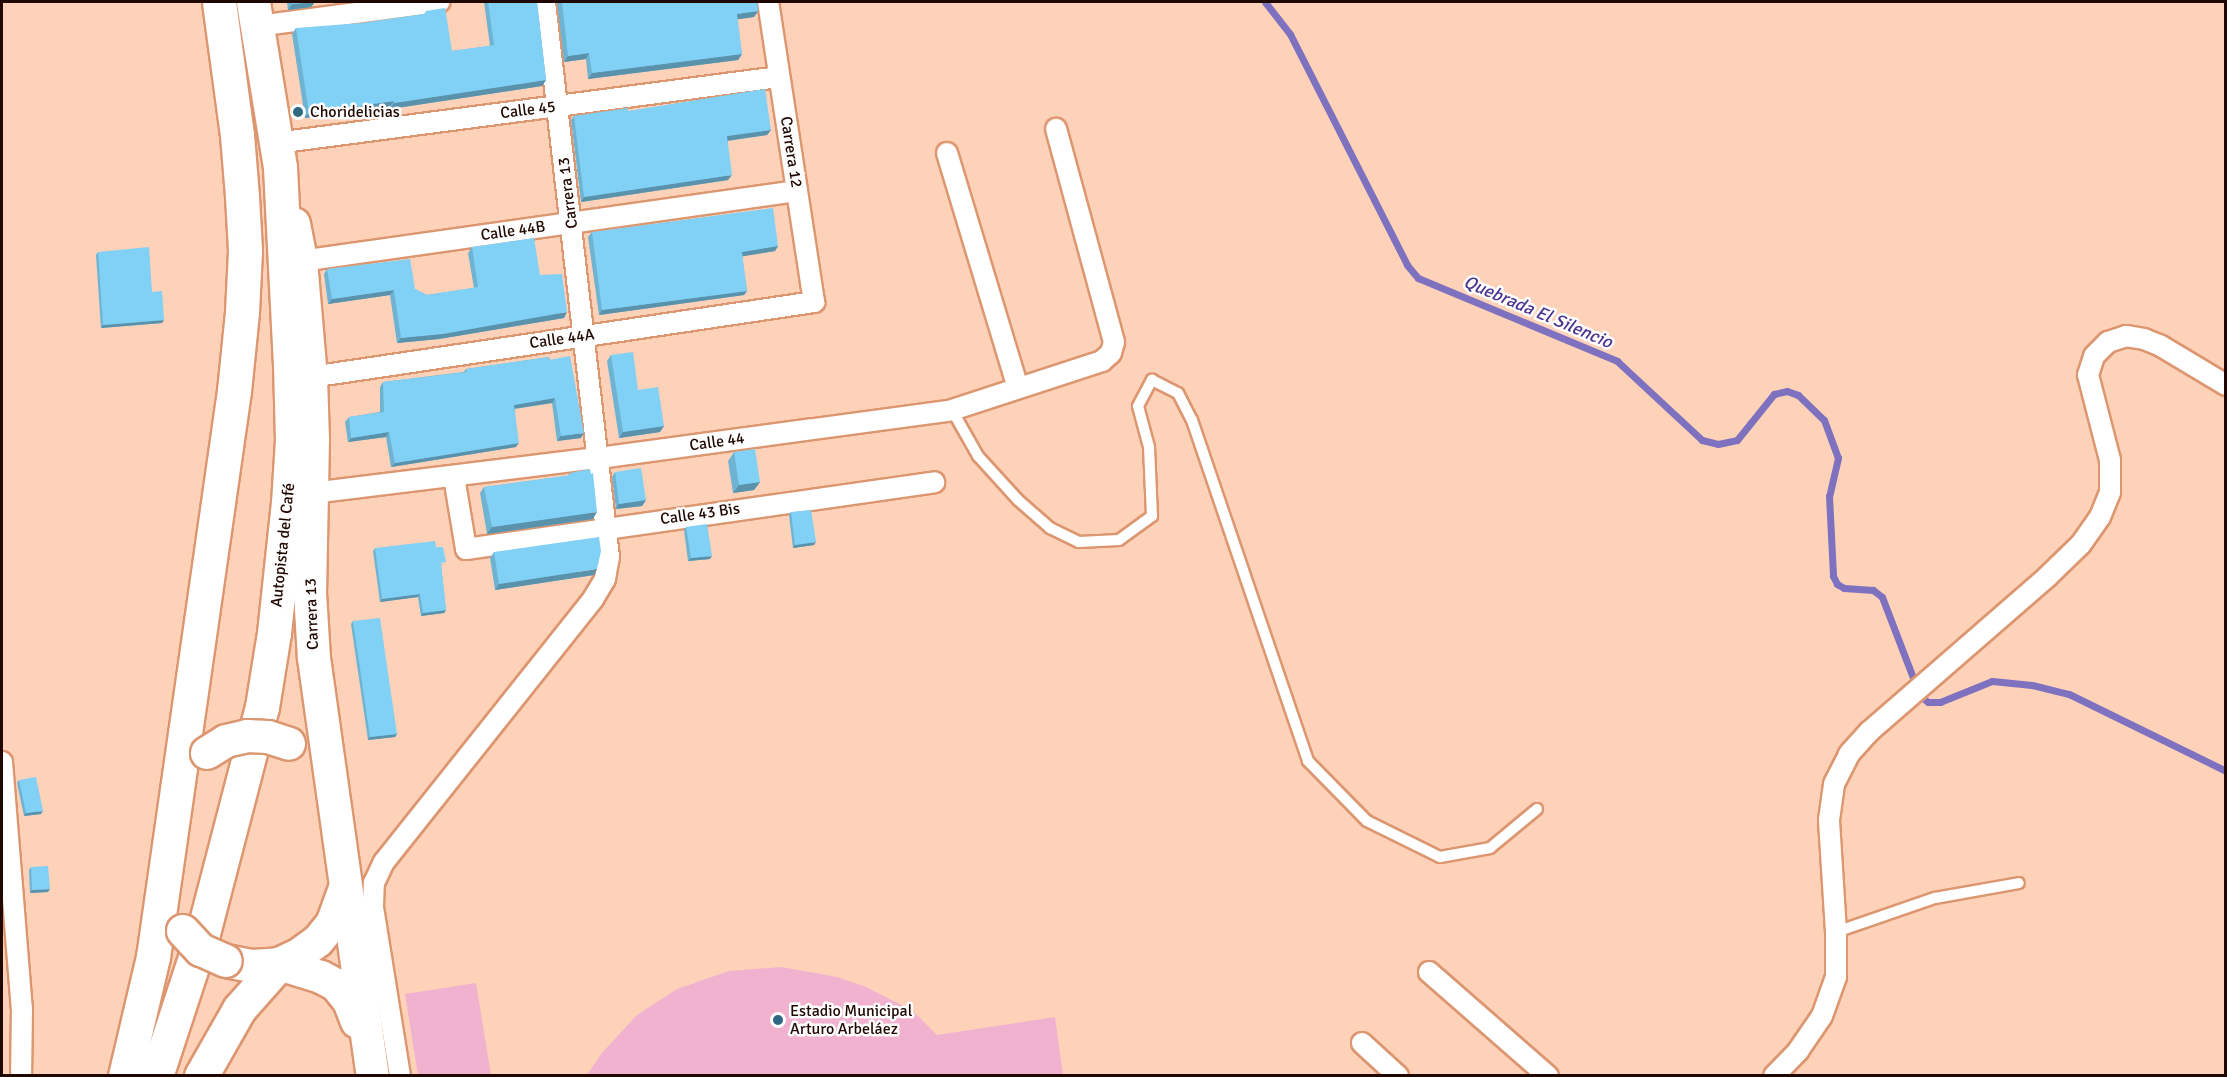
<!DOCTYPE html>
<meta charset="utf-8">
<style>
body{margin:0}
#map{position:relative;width:2227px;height:1077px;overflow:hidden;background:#fed1b9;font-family:Signika,sans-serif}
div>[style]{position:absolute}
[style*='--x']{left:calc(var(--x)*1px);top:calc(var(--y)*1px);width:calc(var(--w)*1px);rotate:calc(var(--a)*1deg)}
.green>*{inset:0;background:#f0b2cf}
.stream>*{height:7px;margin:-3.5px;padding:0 3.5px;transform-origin:3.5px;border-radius:3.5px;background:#7e72c0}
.roads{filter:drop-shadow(2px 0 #dc9670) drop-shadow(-2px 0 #dc9670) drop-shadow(0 2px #dc9670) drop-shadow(0 -2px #dc9670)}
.service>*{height:10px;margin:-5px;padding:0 5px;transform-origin:5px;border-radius:5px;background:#fff}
.minor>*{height:20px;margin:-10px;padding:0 10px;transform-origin:10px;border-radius:10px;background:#fff}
.primary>*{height:32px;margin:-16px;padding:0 16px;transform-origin:16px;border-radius:16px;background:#fff}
.trunk>*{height:33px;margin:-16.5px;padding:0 16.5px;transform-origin:16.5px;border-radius:16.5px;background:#fff}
.bridges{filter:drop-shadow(2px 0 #dc9670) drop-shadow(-2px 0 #dc9670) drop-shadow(0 2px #dc9670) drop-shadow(0 -2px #dc9670)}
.primary-bridge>*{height:32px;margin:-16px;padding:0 16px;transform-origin:16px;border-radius:16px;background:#fff}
.wall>*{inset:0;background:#6fb3d3}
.shaded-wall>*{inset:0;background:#5a92ac}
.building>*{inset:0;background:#81d0f5}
.dots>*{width:16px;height:16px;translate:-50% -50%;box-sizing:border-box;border:3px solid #fdfdfd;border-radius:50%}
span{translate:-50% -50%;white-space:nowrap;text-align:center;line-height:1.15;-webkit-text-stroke:5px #fdfdfd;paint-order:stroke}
.street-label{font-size:16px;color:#200700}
.poi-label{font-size:16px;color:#200700}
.left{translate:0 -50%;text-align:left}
.water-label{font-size:18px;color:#4a3492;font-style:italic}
.frame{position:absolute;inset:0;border:3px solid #200700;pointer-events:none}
</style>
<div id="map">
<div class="green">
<i style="clip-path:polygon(781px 967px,837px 977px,866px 987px,913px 1011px,937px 1035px,1055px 1017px,1063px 1075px,587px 1075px,602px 1053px,637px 1015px,677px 989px,729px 971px)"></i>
<i style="clip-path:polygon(476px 983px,491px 1075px,418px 1075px,405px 994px)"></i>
</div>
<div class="stream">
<i style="--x:1265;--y:2;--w:41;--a:52"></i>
<i style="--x:1290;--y:34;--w:259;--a:63.1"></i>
<i style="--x:1407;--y:265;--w:17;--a:50"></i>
<i style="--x:1418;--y:278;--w:216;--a:22.6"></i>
<i style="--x:1617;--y:361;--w:116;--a:42.9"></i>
<i style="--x:1702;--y:440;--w:16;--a:14"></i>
<i style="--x:1718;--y:444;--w:19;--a:-12"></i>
<i style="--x:1737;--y:440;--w:59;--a:-51.2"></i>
<i style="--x:1774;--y:394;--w:13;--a:-13"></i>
<i style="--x:1787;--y:391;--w:12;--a:20"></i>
<i style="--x:1798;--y:395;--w:36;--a:44"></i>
<i style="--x:1824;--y:420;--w:40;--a:69.8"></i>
<i style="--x:1838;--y:458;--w:39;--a:103"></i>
<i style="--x:1829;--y:496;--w:80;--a:87.1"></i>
<i style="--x:1833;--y:576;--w:9;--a:63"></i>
<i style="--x:1837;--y:584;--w:8;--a:30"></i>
<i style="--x:1844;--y:588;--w:29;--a:4"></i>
<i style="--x:1873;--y:590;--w:11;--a:38"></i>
<i style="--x:1882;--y:597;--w:106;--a:69"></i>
<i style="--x:1920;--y:696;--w:10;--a:37"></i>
<i style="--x:1928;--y:702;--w:12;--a:0"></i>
<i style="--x:1940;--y:702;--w:56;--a:-22"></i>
<i style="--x:1992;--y:681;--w:40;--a:5.7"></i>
<i style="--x:2032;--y:685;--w:38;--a:14"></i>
<i style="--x:2069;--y:694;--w:175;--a:26.1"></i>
</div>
<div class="roads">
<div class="service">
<i style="--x:952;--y:410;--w:53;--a:60.5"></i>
<i style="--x:978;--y:456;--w:59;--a:47.7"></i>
<i style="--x:1018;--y:500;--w:43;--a:41.2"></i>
<i style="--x:1050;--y:528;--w:32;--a:26"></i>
<i style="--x:1079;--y:542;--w:40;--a:-2.9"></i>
<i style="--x:1119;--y:540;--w:41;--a:-36"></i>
<i style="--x:1152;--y:516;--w:69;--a:-92.5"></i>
<i style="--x:1149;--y:447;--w:42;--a:-105"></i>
<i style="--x:1138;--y:406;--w:30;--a:-62"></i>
<i style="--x:1152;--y:380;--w:29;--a:27"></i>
<i style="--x:1178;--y:393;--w:30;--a:63"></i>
<i style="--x:1192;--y:420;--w:360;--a:71.2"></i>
<i style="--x:1308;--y:761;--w:84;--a:45.5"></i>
<i style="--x:1367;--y:821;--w:81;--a:26.3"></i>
<i style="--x:1440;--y:857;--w:51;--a:-10.2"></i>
<i style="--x:1490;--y:848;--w:61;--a:-39.7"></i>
<i style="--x:1836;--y:932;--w:105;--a:-19"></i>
<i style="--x:1935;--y:898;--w:85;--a:-10.1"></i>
</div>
<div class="minor">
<i style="--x:257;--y:26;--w:184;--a:-7.5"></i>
<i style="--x:276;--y:143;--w:507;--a:-7.48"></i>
<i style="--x:947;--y:153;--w:245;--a:73.2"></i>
<i style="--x:301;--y:261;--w:501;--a:-8.03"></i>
<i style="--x:311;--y:377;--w:509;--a:-8.48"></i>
<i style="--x:814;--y:302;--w:304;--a:-98.7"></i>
<i style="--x:454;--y:477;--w:73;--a:80.5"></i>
<i style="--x:466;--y:549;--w:473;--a:-8.1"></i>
<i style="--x:312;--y:493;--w:289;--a:-7"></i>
<i style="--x:599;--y:458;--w:356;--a:-7.7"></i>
<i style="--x:952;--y:410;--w:158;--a:-18.1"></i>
<i style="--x:1102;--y:361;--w:12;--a:-42"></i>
<i style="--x:1111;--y:353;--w:11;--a:-75"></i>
<i style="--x:1114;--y:342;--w:221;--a:-105.2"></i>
<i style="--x:2;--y:762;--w:247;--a:85.4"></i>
<i style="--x:22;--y:1008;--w:68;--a:90.8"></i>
<i style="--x:1429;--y:972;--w:158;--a:41.2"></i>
<i style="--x:1362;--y:1043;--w:49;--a:42.5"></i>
<i style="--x:400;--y:1076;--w:171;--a:-99.1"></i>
<i style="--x:373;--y:907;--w:24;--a:-88"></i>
<i style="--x:374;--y:883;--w:23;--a:-65"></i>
<i style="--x:384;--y:862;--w:336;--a:-51.5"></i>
<i style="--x:593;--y:599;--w:23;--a:-59"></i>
<i style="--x:605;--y:579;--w:22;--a:-80"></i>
<i style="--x:609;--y:557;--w:559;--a:-96.58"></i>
<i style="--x:1774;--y:1076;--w:35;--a:-46"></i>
<i style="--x:1798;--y:1051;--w:42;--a:-55.6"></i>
<i style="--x:1822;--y:1016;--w:41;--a:-70.3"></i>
<i style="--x:1836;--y:977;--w:45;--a:-90"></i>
<i style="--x:1836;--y:932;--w:112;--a:-93.6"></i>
<i style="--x:1829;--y:820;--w:36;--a:-82"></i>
<i style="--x:1834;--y:784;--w:34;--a:-63"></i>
<i style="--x:1849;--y:754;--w:31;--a:-48"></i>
<i style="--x:1870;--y:731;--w:235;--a:-41"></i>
<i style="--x:2047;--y:577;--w:47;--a:-44.1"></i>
<i style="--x:2081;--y:544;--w:33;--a:-55"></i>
<i style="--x:2100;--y:517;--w:27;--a:-68"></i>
<i style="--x:2110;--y:492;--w:32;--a:-90"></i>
<i style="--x:2110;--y:460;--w:88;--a:-104.5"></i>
<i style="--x:2088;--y:375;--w:20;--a:-72"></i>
<i style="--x:2094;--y:356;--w:20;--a:-45"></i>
<i style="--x:2108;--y:342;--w:19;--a:-18"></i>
<i style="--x:2126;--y:336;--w:18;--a:9"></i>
<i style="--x:2144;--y:339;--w:18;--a:22"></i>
<i style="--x:2161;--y:346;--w:76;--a:31"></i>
</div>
<div class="primary">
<i style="--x:294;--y:224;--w:38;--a:79"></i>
<i style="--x:301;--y:261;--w:116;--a:85.1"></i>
<i style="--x:311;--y:377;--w:62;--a:88.2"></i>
<i style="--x:313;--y:439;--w:154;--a:91.1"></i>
<i style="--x:310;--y:593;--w:65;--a:86.5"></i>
<i style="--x:314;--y:658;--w:422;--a:82"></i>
<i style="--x:226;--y:961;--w:26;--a:11"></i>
<i style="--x:252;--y:966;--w:27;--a:-4"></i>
<i style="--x:279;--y:964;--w:23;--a:-25"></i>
<i style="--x:300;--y:954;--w:22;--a:-36"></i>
<i style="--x:318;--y:941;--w:22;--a:-51"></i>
<i style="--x:332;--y:924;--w:37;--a:-70"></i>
<i style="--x:279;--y:964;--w:44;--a:17.2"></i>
<i style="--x:321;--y:977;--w:17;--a:28"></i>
<i style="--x:336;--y:985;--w:21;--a:51"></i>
<i style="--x:349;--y:1001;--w:22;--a:69"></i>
</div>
<div class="trunk">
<i style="--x:125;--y:1076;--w:122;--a:-76.8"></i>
<i style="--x:153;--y:957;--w:572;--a:-81.86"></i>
<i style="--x:234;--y:391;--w:79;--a:-84.2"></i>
<i style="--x:242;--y:312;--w:62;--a:-87.2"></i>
<i style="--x:245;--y:250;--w:54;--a:-93.2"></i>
<i style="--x:242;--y:196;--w:61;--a:-94.7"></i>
<i style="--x:237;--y:135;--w:134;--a:-97.7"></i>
<i style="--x:156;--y:1076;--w:151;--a:-71.8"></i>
<i style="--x:203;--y:933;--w:234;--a:-75.4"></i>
<i style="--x:262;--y:707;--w:75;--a:-80.8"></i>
<i style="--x:274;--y:633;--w:131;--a:-83.9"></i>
<i style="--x:288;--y:503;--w:63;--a:-86.4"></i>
<i style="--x:292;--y:440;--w:75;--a:-91.5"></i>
<i style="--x:290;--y:365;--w:198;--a:-92.9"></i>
<i style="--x:280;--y:167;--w:167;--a:-99.3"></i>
<i style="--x:201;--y:1076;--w:77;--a:-60.4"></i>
<i style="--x:239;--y:1009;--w:60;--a:-48.4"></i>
</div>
</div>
<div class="bridges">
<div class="primary-bridge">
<i style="--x:207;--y:753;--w:22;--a:-32"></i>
<i style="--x:226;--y:741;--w:22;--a:-13"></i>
<i style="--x:247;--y:736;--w:21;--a:3"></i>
<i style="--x:268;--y:737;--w:22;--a:18"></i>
<i style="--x:183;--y:931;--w:26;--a:47"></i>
<i style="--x:201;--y:950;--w:27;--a:24"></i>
</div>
</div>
<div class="wall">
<i style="clip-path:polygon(287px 2px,315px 2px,311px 7px,288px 10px)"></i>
<i style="clip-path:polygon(484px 2px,537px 2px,546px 80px,542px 86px,390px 109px,390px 106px,305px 118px,292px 34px,296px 28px,452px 51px,490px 46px)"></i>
<i style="clip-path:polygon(557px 2px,757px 2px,758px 11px,754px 17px,737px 19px,742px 54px,738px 60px,588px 79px,586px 59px,564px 62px)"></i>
<i style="clip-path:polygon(628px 111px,771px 130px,767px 135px,728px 141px,728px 180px,581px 202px,571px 120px,574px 116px)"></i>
<i style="clip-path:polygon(592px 232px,778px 246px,775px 251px,742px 256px,747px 291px,744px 295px,599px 315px,588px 237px)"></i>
<i style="clip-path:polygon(472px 247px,540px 275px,564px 318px,439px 339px,397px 343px,390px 295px,328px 304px,324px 274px,327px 269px,415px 289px,427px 295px,474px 288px,468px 253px)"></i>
<i style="clip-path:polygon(98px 252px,152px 292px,162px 323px,101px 328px,96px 255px)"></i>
<i style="clip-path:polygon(611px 355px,664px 426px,660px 432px,619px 438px,607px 361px)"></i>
<i style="clip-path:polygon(549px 357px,581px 438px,557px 441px,552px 403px,515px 409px,516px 447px,391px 467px,386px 437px,348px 442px,345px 422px,349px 417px,380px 412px,380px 387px,383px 382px,464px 372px,466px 369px)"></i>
<i style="clip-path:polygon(734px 452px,760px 482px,754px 490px,733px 493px,728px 461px)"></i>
<i style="clip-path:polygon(615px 472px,646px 500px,642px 506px,616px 509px,612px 477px)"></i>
<i style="clip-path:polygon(570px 473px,593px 519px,487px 534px,480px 493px,484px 487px,568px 476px)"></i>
<i style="clip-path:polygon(791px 512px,814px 545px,793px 548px,789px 515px)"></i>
<i style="clip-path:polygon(686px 527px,710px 559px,688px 561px,684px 530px)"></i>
<i style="clip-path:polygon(375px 548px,444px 565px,441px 565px,446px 610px,444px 613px,421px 616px,418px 597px,380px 602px,373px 551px)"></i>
<i style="clip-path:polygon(494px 552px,594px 575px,495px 590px,490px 558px)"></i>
<i style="clip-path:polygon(353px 621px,397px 734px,395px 737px,368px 740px,351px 624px)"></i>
<i style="clip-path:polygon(19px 780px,41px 814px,24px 816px,17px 783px)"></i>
<i style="clip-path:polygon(31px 867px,48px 892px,30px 893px,29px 870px)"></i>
</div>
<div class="shaded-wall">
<i style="clip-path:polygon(315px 2px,311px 7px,288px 10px,292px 4px)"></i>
<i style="clip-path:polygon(758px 11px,754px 17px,733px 20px,737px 14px)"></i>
<i style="clip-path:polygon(589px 53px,586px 59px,564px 62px,568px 56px)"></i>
<i style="clip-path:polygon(742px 54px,738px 60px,588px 79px,592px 73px)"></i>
<i style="clip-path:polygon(546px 80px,542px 86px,390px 109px,394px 103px)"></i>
<i style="clip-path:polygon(394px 101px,390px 106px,305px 118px,309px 113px)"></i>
<i style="clip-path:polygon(771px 130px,767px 135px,724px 141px,727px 136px)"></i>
<i style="clip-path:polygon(732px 175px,728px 180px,581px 202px,584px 197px)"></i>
<i style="clip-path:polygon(778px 246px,775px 251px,739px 257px,742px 252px)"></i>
<i style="clip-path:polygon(394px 290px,390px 295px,328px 304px,332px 299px)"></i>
<i style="clip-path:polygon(747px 291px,744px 295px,599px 315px,602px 310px)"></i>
<i style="clip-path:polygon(567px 312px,564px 318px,439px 339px,397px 343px,401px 338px)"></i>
<i style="clip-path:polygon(164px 320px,162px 323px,101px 328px,103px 325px)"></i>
<i style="clip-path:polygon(555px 398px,552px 403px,511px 409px,514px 405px)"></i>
<i style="clip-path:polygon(664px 426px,660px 432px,619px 438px,623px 432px)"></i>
<i style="clip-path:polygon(389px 432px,386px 437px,348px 442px,351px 438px)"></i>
<i style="clip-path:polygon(584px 433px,581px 438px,557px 441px,561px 436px)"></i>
<i style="clip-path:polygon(519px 443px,516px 447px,391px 467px,395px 463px)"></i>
<i style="clip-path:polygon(760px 482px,754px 490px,733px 493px,739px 485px)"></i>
<i style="clip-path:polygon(646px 500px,642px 506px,616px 509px,619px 504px)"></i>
<i style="clip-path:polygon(597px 512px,593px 519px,487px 534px,492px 527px)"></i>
<i style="clip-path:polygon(816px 542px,814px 545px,793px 548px,795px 545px)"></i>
<i style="clip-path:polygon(712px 556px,710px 559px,688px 561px,691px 558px)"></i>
<i style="clip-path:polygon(597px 569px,594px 575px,495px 590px,499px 584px)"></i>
<i style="clip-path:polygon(420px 594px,418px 597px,380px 602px,382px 599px)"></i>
<i style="clip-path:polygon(446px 610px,444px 613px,421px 616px,423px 613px)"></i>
<i style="clip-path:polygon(397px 734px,395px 737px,368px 740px,370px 737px)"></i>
<i style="clip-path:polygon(43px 811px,41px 814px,24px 816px,26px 813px)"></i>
<i style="clip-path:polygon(50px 889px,48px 892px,30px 893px,32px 890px)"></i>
</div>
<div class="building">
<i style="clip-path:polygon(292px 2px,313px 2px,292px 4px)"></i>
<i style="clip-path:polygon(488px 2px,537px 2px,546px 80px,394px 103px,394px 101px,309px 113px,296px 28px,361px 23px,424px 14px,426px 11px,445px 8px,452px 51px,494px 45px)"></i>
<i style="clip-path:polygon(562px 2px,757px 2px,758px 11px,737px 14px,742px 54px,592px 73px,589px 53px,568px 56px)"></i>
<i style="clip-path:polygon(765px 89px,771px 130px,727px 136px,732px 175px,584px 197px,574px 116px,628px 108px,628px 111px)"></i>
<i style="clip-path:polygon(773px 208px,778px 246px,742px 252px,747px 291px,602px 310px,592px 232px)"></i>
<i style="clip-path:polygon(534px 238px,540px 275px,562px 274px,567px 312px,443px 334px,401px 338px,394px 290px,332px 299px,327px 269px,410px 259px,415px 289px,427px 295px,478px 287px,472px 247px)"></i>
<i style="clip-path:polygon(149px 247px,152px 292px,162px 291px,164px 320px,103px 325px,98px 252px)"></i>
<i style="clip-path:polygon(633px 352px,638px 390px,658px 387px,664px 426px,623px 432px,611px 355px)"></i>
<i style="clip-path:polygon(570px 356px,584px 433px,561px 436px,555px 398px,514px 405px,519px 443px,395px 463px,389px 432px,351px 438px,349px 417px,384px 412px,383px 382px,467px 372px,466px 369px,549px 357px,549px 360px)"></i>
<i style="clip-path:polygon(755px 449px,760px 482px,739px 485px,734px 452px)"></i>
<i style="clip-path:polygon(641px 468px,646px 500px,619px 504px,615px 472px)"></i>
<i style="clip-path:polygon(590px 469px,591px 474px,593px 473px,597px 512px,492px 527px,484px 487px,570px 475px,570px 473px)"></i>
<i style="clip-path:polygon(811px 510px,816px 542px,795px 545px,791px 512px)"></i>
<i style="clip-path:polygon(707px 524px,712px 556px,691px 558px,686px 527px)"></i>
<i style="clip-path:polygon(599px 537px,601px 551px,597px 569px,499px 584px,494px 552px)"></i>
<i style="clip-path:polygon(435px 541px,436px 547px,443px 547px,446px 562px,441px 563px,446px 610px,423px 613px,420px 594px,382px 599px,375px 548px)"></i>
<i style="clip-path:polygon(380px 618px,397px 734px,370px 737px,353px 621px)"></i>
<i style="clip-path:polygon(36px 777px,43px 811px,26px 813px,19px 780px)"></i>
<i style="clip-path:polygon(48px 866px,50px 889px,32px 890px,31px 867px)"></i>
</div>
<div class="dots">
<i style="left:298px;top:112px;background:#2e6881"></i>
<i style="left:778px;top:1020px;background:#2e6881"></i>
</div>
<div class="street-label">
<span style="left:528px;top:110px;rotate:-7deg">Calle 45</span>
<span style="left:791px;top:152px;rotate:81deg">Carrera 12</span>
<span style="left:568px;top:193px;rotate:-97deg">Carrera 13</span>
<span style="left:513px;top:231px;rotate:-8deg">Calle 44B</span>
<span style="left:562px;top:339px;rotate:-8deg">Calle 44A</span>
<span style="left:717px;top:442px;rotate:-8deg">Calle 44</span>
<span style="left:700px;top:514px;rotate:-8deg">Calle 43 Bis</span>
<span style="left:283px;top:545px;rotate:-84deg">Autopista del Café</span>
<span style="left:312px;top:614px;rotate:-92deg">Carrera 13</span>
</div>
<div class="poi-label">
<span class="left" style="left:310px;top:112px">Choridelicias</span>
<span class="left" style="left:790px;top:1020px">Estadio Municipal<br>Arturo Arbeláez</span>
</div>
<div class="water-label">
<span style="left:1538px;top:312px;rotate:23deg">Quebrada El Silencio</span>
</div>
<div class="frame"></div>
</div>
